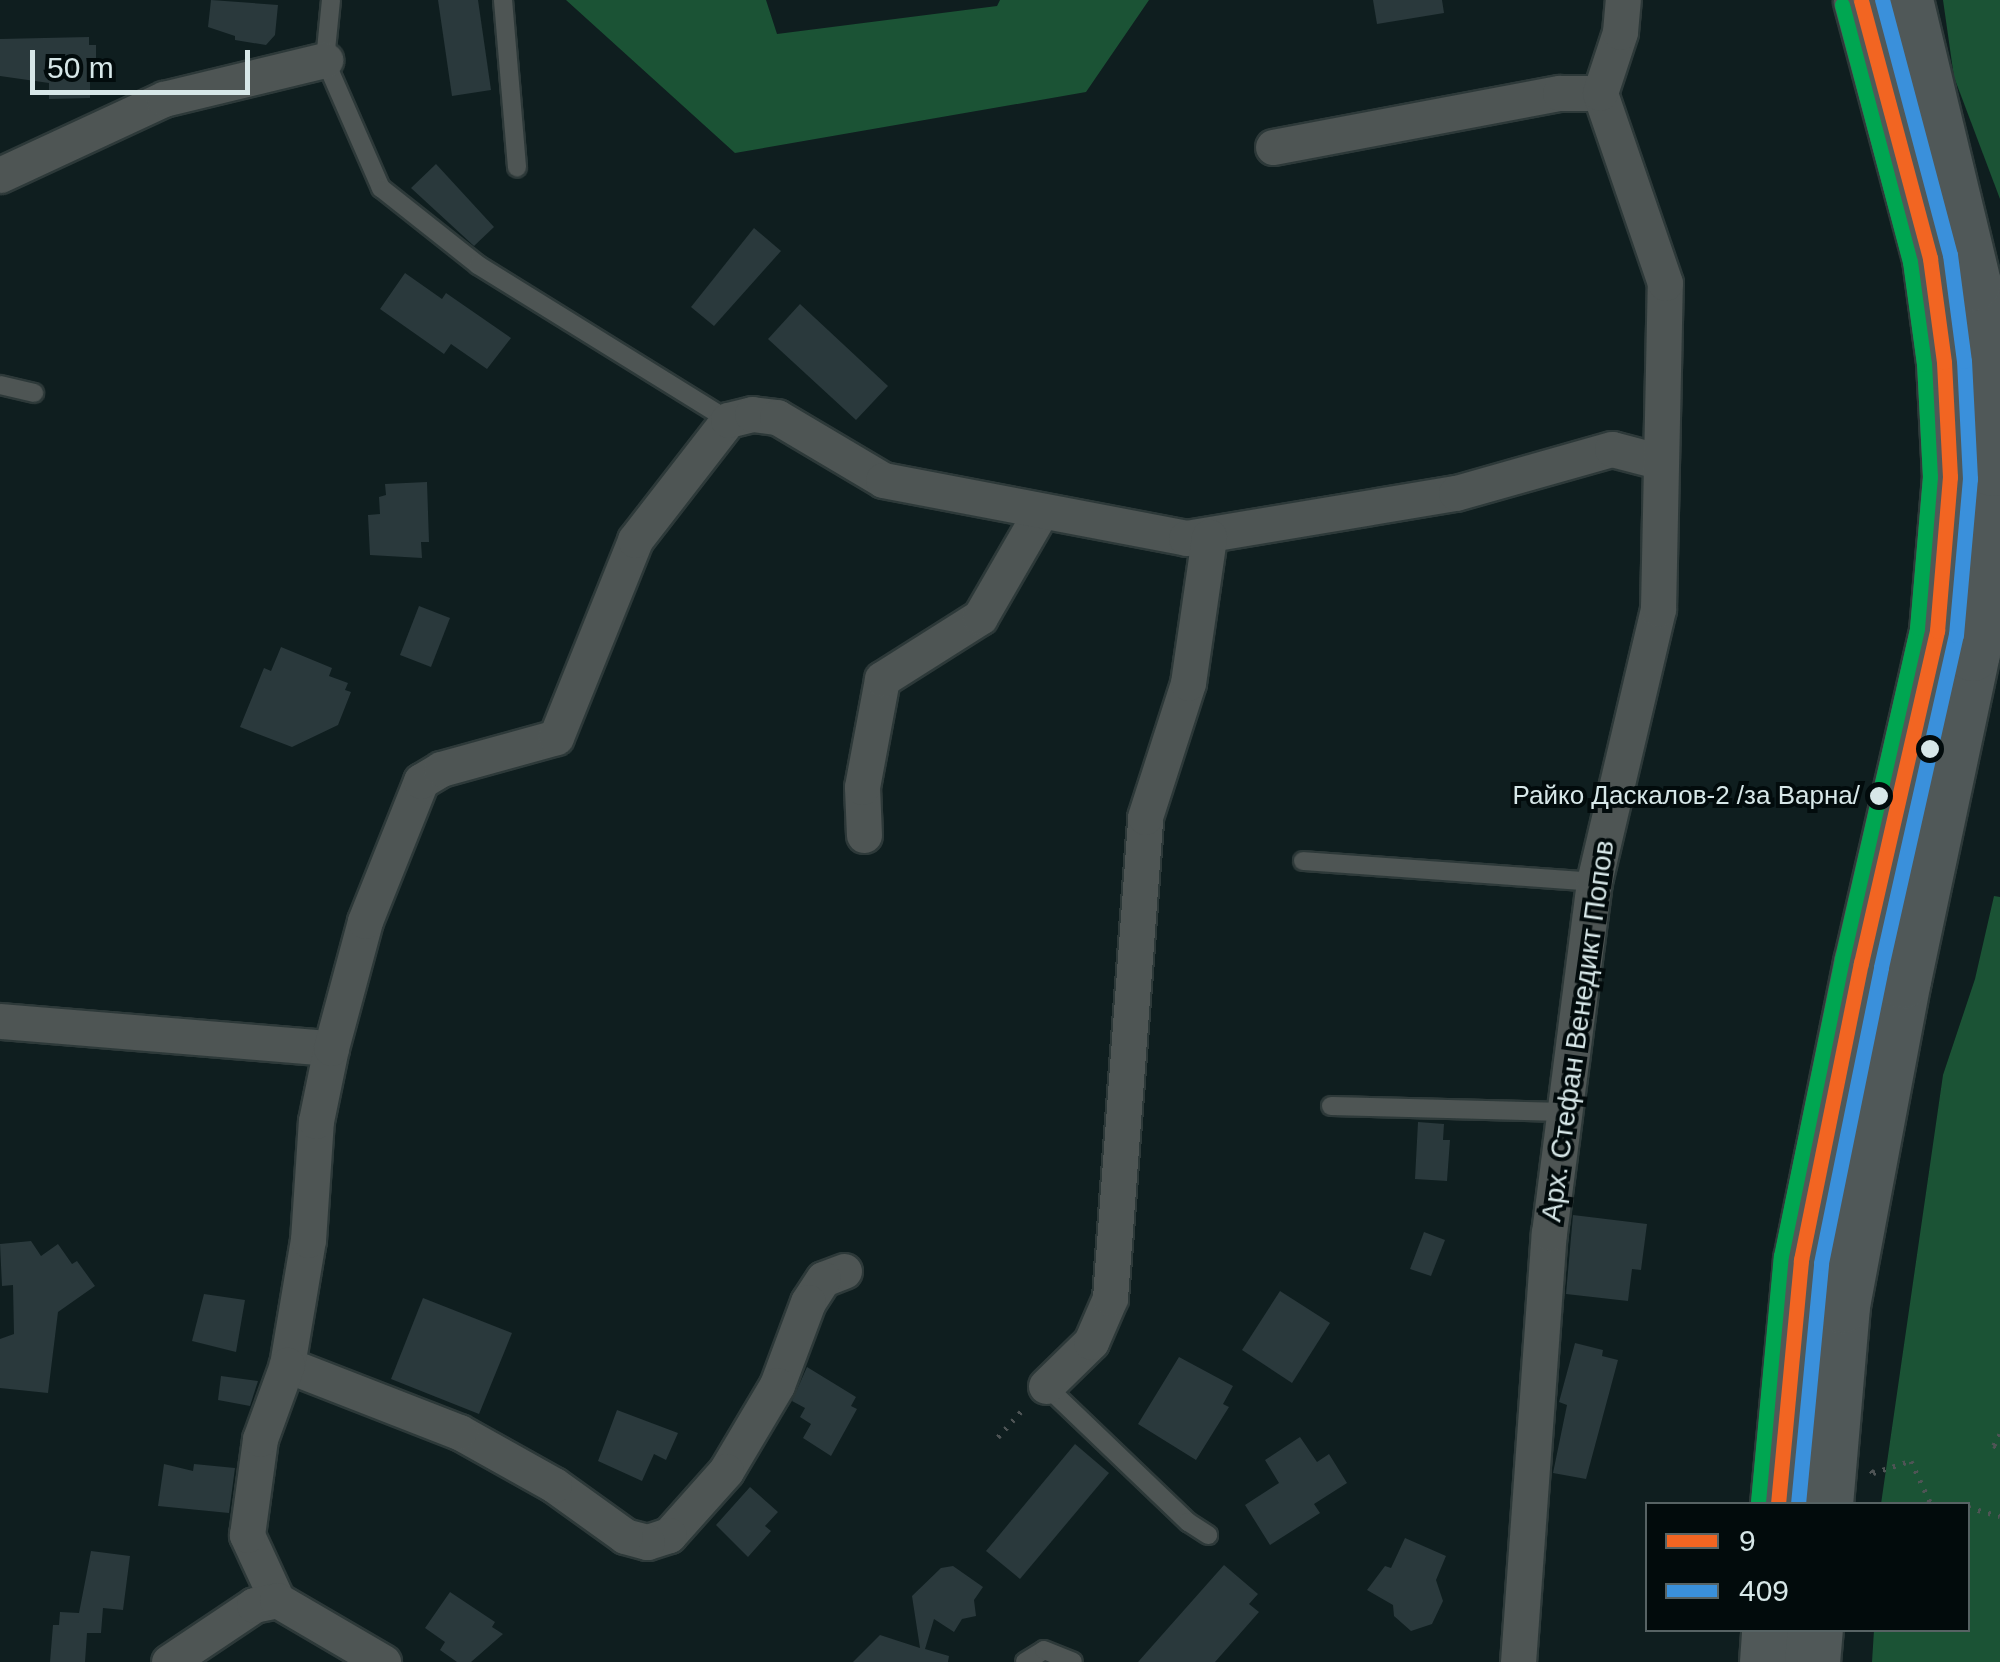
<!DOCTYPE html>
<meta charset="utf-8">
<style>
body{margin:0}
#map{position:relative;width:2000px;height:1662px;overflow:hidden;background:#0f1e1f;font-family:Helvetica,sans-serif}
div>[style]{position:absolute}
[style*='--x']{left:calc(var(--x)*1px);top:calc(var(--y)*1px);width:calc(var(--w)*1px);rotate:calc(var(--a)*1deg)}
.forest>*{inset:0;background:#1b5335}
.building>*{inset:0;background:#2a393c}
.path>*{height:5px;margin-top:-2.5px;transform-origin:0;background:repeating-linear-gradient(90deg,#4e5455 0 2.5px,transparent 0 10.5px)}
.roads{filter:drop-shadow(2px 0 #2d3939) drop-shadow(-2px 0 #2d3939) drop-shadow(0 2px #2d3939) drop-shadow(0 -2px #2d3939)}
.service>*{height:18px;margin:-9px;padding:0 9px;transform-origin:9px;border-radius:9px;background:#4e5554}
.minor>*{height:35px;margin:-17.5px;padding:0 17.5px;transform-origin:17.5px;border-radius:17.5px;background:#4e5554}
.trunk>*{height:55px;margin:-27.5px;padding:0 27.5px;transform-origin:27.5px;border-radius:27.5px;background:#505858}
.bus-1>*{height:15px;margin:-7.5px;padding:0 7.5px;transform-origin:7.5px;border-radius:7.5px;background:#f26522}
.bus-2>*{height:15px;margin:-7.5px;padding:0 7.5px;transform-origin:7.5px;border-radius:7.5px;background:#3a90db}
.bus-3>*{height:15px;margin:-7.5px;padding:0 7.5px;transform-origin:7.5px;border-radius:7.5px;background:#00a651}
.dots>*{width:28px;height:28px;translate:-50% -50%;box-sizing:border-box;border:5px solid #020b0c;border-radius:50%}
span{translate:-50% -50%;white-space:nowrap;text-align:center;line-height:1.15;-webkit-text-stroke:8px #020b0c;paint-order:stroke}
.bus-label{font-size:26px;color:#d7e7e8}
.right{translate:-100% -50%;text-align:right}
.street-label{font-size:28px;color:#d7e7e8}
.legend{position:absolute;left:1645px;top:1502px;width:325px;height:130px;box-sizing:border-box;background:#020b0c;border:2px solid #576364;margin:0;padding:12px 18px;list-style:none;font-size:30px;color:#d7e7e8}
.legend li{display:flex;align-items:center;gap:20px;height:50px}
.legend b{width:50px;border:2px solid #576364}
.scale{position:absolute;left:30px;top:50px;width:220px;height:45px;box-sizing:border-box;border:5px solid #d7e7e8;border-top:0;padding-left:12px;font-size:30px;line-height:35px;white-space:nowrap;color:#d7e7e8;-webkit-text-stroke:8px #020b0c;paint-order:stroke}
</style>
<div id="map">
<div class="forest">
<i style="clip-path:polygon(566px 0,766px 0,777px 34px,997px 6px,1000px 0,1149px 0,1086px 92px,735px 153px)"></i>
<i style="clip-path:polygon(1943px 0,2000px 0,2000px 199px,1954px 77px)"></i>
<i style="clip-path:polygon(1994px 896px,2000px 897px,2000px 1662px,1872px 1662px,1874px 1630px,1968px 1630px,1968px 1504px,1881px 1504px,1943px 1075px,1975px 979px)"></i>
</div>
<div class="building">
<i style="clip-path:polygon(211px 0,278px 5px,275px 35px,266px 45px,235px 40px,235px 36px,208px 27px)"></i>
<i style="clip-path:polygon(438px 0,478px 0,491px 90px,452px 96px)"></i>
<i style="clip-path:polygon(1373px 0,1442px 0,1444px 13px,1377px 24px)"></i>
<i style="clip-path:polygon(89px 37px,89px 45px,96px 45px,96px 82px,90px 82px,90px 98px,49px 99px,49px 83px,0 76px,0 39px)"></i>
<i style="clip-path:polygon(436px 164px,494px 227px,474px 246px,411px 188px)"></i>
<i style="clip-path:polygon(754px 228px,781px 251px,714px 326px,691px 307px)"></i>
<i style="clip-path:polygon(405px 273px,442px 299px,446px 293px,511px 338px,487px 369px,451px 344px,444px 354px,380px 309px)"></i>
<i style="clip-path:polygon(800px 304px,888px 386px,856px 420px,768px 339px)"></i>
<i style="clip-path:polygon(427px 482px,429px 542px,421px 542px,422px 558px,370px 555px,368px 515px,380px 514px,379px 497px,386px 495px,385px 484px)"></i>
<i style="clip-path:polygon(419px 606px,450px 618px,431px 667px,400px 655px)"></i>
<i style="clip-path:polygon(281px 647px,332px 668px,329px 676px,348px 683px,345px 690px,351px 692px,338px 725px,292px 747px,240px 727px,264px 668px,271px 671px)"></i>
<i style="clip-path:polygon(1418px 1122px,1444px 1124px,1443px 1140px,1450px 1140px,1447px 1181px,1415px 1179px)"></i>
<i style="clip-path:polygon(1573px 1215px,1647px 1224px,1641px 1270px,1632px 1269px,1628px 1301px,1566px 1294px)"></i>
<i style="clip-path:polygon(1424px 1232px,1445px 1240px,1431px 1276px,1410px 1269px)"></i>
<i style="clip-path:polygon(31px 1241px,41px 1256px,58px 1244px,72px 1264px,77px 1261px,95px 1286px,58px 1312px,48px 1393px,0 1388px,0 1339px,14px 1334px,13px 1285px,2px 1286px,0 1244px)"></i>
<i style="clip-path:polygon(1280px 1291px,1330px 1323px,1292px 1383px,1242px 1350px)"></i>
<i style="clip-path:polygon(204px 1294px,245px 1300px,236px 1352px,192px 1341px)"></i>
<i style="clip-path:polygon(423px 1298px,512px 1333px,479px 1414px,391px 1379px)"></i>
<i style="clip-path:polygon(1575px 1343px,1603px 1350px,1602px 1356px,1618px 1360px,1586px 1479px,1553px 1473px,1567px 1405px,1559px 1402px)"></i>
<i style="clip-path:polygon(1179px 1357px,1233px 1386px,1223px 1404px,1229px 1407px,1196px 1460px,1138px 1424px)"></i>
<i style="clip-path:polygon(807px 1367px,856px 1397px,851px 1406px,857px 1409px,831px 1456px,803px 1438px,811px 1424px,800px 1417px,805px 1408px,792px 1401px)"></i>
<i style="clip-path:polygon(221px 1376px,258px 1381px,250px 1406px,218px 1400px)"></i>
<i style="clip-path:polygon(617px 1410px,678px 1433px,666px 1460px,654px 1454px,642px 1481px,598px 1461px)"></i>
<i style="clip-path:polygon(1300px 1437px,1317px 1462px,1329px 1454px,1347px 1483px,1314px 1504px,1320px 1513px,1270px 1545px,1245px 1505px,1279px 1483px,1265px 1460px)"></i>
<i style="clip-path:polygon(1075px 1444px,1109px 1473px,1020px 1579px,986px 1551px)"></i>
<i style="clip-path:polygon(164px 1464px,193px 1471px,194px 1464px,235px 1468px,229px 1513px,158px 1506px)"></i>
<i style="clip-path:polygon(750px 1487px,778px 1512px,765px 1526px,771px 1531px,748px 1557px,716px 1525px)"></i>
<i style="clip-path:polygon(1405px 1538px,1446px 1556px,1436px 1580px,1443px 1601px,1432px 1624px,1411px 1631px,1394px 1616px,1393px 1605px,1367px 1590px,1385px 1566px,1391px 1568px)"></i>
<i style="clip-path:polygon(91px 1551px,130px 1556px,123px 1610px,103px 1608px,101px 1633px,87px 1633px,85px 1662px,50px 1662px,53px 1625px,59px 1625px,60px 1612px,79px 1613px)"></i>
<i style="clip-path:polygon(1224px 1565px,1258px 1594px,1249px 1604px,1259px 1612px,1215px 1662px,1138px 1662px)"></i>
<i style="clip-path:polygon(953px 1566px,983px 1587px,974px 1600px,976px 1616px,962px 1619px,954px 1632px,934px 1619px,925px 1649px,949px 1656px,948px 1662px,853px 1662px,880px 1635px,920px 1648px,912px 1596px,941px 1568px)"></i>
<i style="clip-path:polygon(450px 1592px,495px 1622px,492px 1627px,503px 1634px,471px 1662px,457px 1662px,440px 1650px,445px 1642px,425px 1628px)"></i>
</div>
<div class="path">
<i style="--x:2000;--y:1434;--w:13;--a:119"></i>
<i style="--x:1994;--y:1445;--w:8;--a:40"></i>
<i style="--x:998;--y:1437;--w:38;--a:-48"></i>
<i style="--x:1871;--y:1470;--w:4;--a:56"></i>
<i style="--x:1873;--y:1473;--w:40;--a:-18"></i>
<i style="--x:1911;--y:1461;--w:47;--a:65.1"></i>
<i style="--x:1968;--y:1507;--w:33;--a:16"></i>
</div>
<div class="roads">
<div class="service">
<i style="--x:331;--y:0;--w:60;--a:95.7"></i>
<i style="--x:325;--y:60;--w:140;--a:66.4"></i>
<i style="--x:381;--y:188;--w:124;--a:38.4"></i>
<i style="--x:478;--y:265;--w:294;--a:31.8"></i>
<i style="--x:503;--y:0;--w:168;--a:85.2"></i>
<i style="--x:0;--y:385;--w:35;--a:13"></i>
<i style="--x:1303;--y:861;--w:292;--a:4.1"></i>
<i style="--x:1331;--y:1106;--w:233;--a:1.5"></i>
<i style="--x:1046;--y:1386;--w:197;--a:43.8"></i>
<i style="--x:1188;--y:1522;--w:24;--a:33"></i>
<i style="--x:1025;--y:1662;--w:22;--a:-32"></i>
<i style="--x:1044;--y:1650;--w:31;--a:22"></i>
</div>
<div class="minor">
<i style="--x:1273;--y:147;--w:292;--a:-10.7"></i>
<i style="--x:1560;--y:93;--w:40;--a:0"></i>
<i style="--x:0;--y:175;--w:181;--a:-24.9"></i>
<i style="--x:164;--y:99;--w:166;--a:-13.6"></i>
<i style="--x:864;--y:835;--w:48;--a:-92.4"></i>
<i style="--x:862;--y:787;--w:110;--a:-79.5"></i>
<i style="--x:882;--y:679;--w:116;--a:-32.3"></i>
<i style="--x:980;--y:617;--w:120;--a:-60"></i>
<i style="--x:0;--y:1021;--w:332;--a:4.7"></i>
<i style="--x:844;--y:1271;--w:22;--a:159"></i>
<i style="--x:823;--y:1279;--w:27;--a:123"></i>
<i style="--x:808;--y:1302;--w:89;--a:110.5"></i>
<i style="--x:777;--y:1385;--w:100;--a:120.7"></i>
<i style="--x:726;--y:1471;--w:86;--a:131.7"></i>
<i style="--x:669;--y:1535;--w:23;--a:162"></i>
<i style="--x:647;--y:1542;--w:23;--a:-165"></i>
<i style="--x:625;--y:1536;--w:87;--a:-144.3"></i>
<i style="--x:554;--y:1485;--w:109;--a:-150.8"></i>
<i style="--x:459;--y:1432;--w:185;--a:-158.7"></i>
<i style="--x:287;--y:1365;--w:127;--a:-80.5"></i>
<i style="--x:308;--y:1240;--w:119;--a:-86.2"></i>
<i style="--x:316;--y:1121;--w:75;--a:-78.4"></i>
<i style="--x:331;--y:1048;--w:131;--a:-75"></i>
<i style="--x:365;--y:921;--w:151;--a:-68.2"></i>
<i style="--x:421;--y:781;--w:23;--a:-31"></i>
<i style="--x:441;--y:769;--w:119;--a:-15.5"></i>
<i style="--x:556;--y:737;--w:212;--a:-68.1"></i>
<i style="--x:635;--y:540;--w:152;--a:-52.2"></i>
<i style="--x:728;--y:420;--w:25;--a:-14"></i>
<i style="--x:752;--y:414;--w:25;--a:7"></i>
<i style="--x:777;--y:417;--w:123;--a:30.7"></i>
<i style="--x:883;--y:480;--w:309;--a:10.8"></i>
<i style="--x:1186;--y:538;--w:274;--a:-9.5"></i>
<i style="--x:1456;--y:493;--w:162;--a:-15.8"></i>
<i style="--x:1612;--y:449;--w:48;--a:14.6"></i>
<i style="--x:1046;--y:1386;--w:63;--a:-44.4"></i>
<i style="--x:1091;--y:1342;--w:48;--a:-66.6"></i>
<i style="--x:1110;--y:1298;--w:482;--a:-85.8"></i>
<i style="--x:1145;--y:817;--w:141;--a:-72.2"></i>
<i style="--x:1188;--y:683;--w:148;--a:-81.8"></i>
<i style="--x:277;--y:1600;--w:72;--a:-114.8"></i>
<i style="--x:247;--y:1535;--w:97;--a:-82.3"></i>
<i style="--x:260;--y:1439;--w:79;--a:-70"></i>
<i style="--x:169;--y:1662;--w:102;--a:-33.8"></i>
<i style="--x:254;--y:1605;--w:24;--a:-12"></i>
<i style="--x:277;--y:1600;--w:123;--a:30.3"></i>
<i style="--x:1518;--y:1662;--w:430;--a:-85.9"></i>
<i style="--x:1549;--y:1233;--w:354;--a:-82.7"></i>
<i style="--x:1594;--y:882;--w:280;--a:-76.8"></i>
<i style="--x:1658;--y:609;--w:326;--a:-88.8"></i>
<i style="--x:1665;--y:283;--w:201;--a:-108.9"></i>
<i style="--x:1600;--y:93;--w:64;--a:-71.8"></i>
<i style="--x:1620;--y:32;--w:32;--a:-85"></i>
</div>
<div class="trunk">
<i style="--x:1778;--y:1504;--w:245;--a:-84.6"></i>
<i style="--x:1801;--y:1260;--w:303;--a:-78.6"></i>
<i style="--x:1861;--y:963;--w:341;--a:-77.1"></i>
<i style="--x:1937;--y:631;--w:155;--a:-85.2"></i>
<i style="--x:1950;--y:477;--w:115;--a:-93"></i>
<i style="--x:1944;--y:362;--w:105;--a:-97.7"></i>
<i style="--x:1930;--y:258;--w:267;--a:-105"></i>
<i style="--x:1825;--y:1504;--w:200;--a:-85.1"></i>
<i style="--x:1842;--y:1305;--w:331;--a:-79.4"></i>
<i style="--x:1903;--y:980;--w:334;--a:-78.1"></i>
<i style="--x:1972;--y:653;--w:186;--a:-83.8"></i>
<i style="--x:1992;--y:468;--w:186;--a:-95.9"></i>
<i style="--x:1973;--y:283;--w:291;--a:-103.5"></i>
<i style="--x:1767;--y:1662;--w:32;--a:-86"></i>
<i style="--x:1812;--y:1662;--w:32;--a:-85"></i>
</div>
</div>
<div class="bus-1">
<i style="--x:1778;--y:1504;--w:245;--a:-84.6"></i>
<i style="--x:1801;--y:1260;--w:303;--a:-78.6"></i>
<i style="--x:1861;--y:963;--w:341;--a:-77.1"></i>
<i style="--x:1937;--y:631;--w:155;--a:-85.2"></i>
<i style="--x:1950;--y:477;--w:115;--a:-93"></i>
<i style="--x:1944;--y:362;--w:105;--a:-97.7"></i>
<i style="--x:1930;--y:258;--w:267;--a:-105"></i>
</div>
<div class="bus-2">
<i style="--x:1798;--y:1504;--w:242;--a:-84.5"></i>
<i style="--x:1821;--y:1263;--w:302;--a:-78.5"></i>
<i style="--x:1881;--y:967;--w:340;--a:-77.3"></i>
<i style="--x:1956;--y:635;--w:157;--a:-84.9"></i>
<i style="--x:1970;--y:479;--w:118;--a:-92.9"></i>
<i style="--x:1964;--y:361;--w:107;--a:-97.5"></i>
<i style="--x:1950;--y:255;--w:264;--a:-104.9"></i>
</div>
<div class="bus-3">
<i style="--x:1758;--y:1502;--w:247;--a:-84.7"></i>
<i style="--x:1781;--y:1256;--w:303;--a:-78.4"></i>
<i style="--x:1842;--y:959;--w:339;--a:-77.2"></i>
<i style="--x:1917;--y:628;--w:152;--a:-85.1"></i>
<i style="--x:1930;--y:477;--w:113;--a:-93"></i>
<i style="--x:1924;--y:364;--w:103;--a:-97.8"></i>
<i style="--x:1910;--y:262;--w:266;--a:-104.8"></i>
</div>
<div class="dots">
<i style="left:1930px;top:749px;background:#d7e7e8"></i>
<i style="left:1879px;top:796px;background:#d7e7e8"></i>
</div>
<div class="bus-label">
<span class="right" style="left:1860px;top:796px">Райко Даскалов-2 /за Варна/</span>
</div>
<div class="street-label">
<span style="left:1578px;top:1031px;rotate:-82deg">Арх. Стефан Венедикт Попов</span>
</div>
<ul class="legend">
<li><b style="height:12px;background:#f26522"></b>9</li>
<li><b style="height:12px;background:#3a90db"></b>409</li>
</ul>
<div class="scale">50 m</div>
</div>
